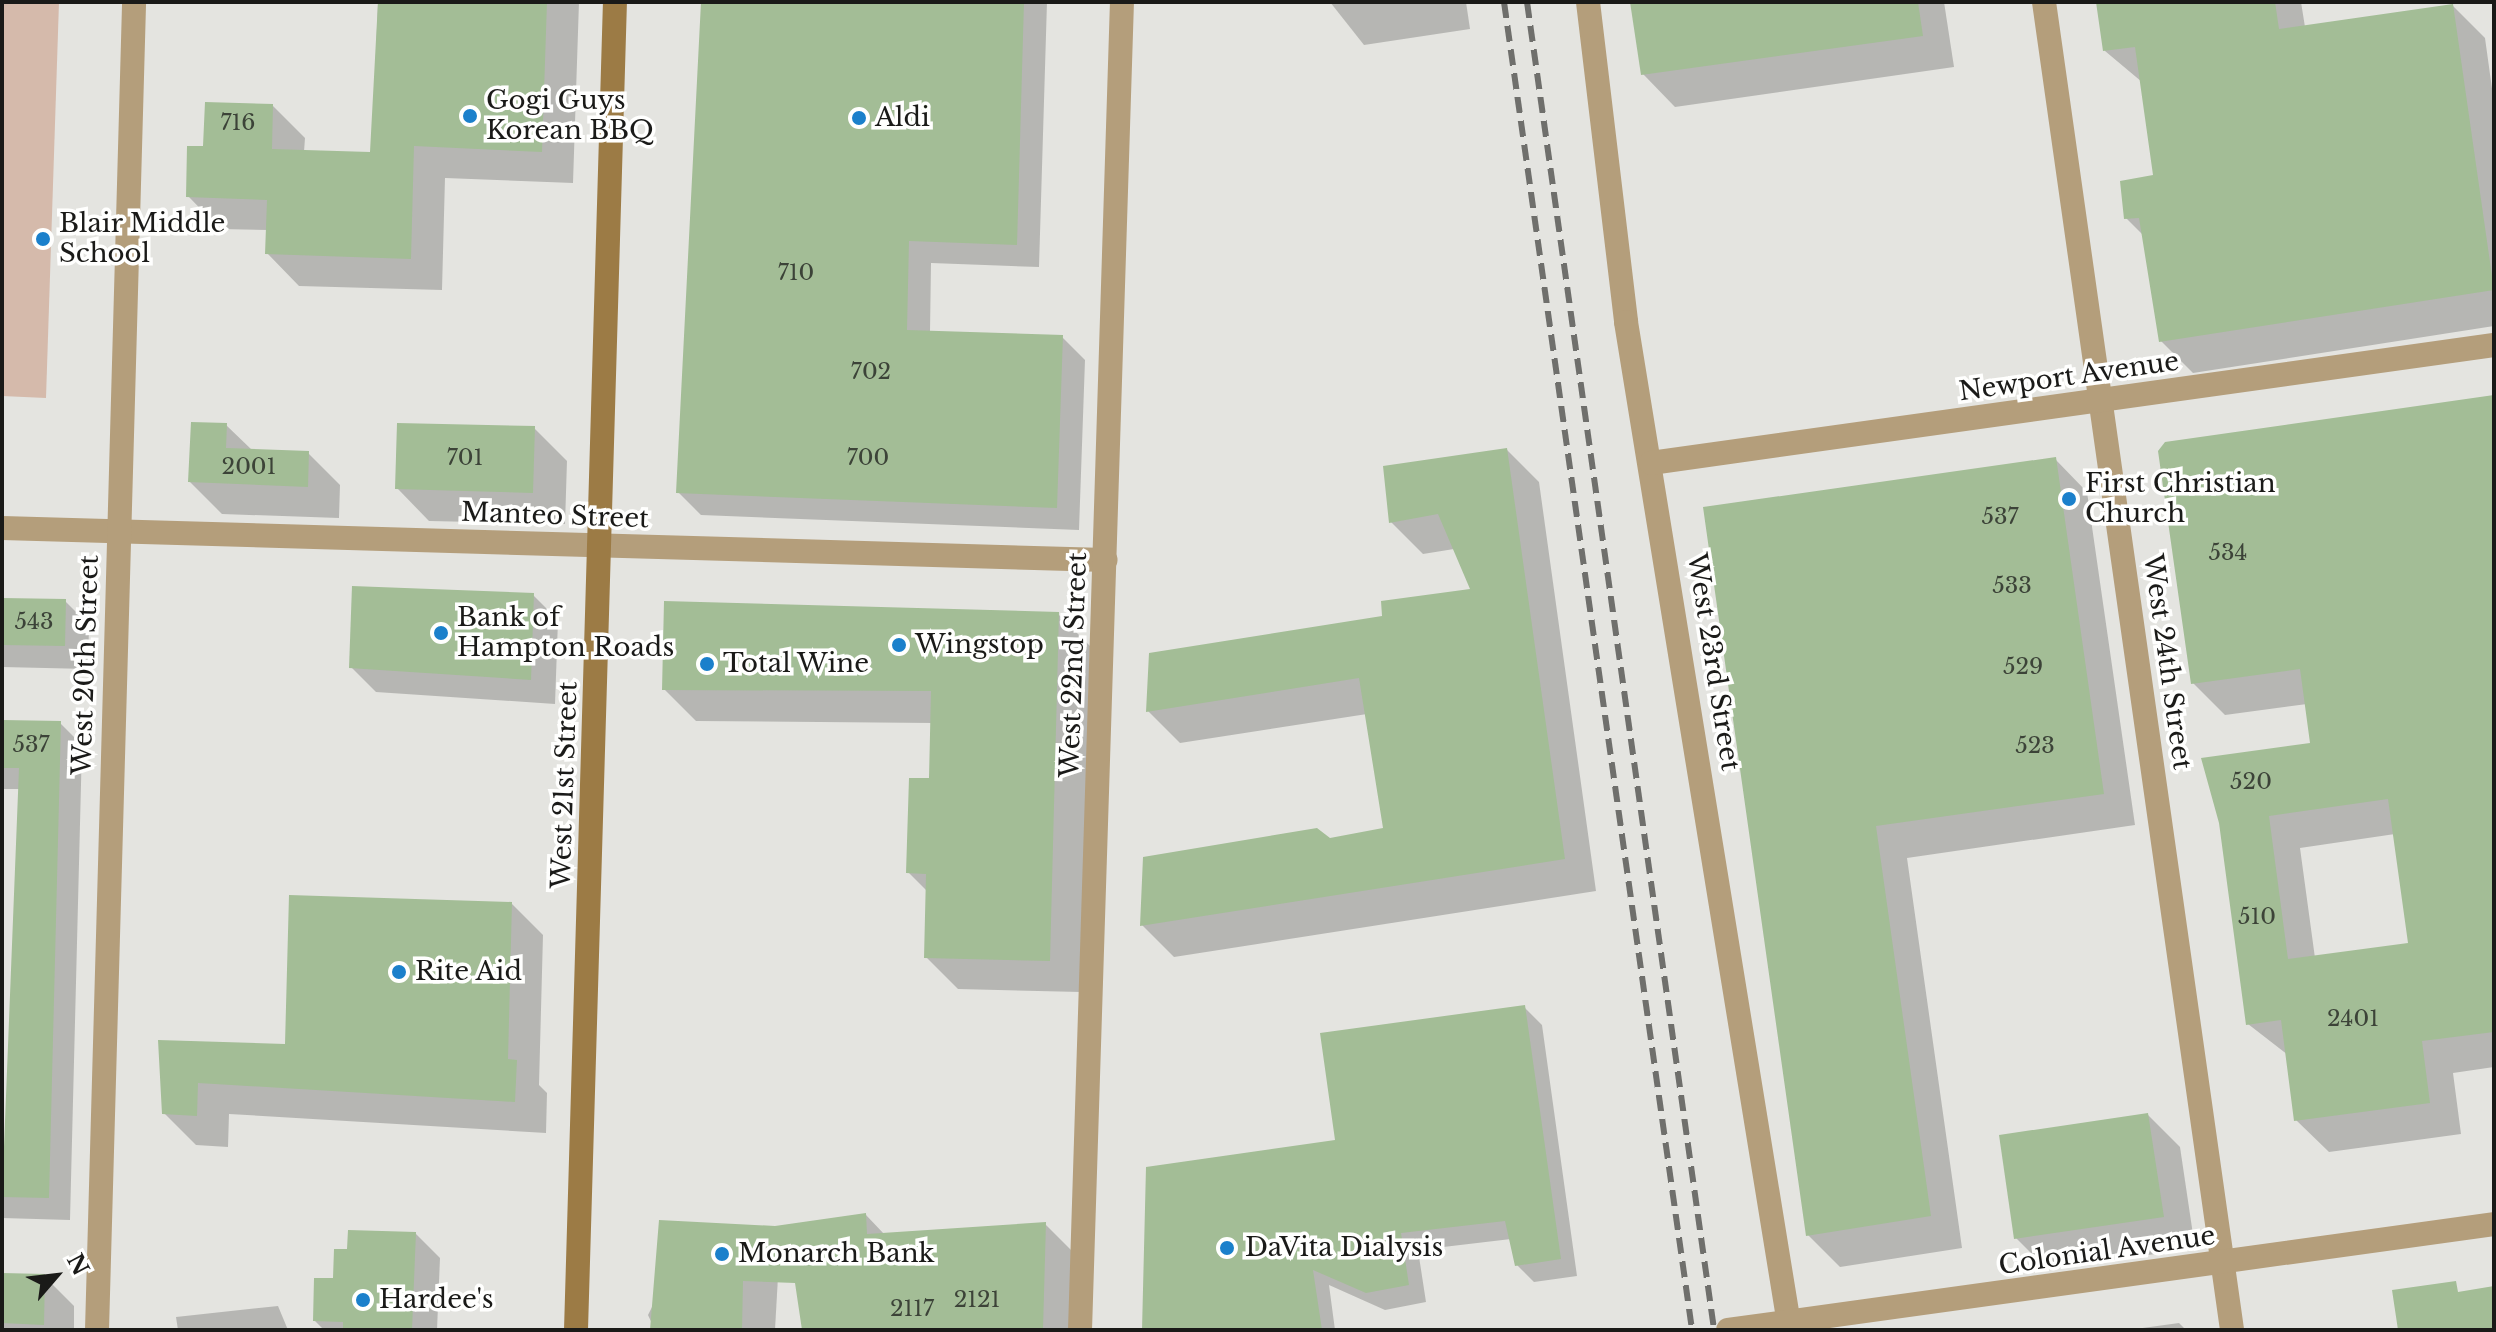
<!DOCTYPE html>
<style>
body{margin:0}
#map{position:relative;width:2496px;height:1332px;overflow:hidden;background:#e4e4e0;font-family:"Libre Baskerville",serif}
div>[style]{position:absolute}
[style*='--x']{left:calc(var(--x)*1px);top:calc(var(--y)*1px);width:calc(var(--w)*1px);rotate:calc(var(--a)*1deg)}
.green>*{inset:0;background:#d5baab}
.shadow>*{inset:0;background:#0003}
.building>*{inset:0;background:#a3bd96}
.minor>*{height:24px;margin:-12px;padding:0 12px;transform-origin:12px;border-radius:12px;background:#b49e7b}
.tertiary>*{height:24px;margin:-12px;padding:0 12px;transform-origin:12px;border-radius:12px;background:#b49e7b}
.secondary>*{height:24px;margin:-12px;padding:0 12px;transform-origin:12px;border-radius:12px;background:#9c7b45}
.rail>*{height:6px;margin-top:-3px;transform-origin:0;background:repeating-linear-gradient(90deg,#6f6f6c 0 16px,transparent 0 24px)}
.dots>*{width:22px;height:22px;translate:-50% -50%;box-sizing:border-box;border:4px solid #fffffe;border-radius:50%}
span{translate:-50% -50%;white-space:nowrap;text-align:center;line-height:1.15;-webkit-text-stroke:7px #fffffe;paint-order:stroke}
.number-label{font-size:22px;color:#3c4338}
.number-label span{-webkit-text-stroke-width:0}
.poi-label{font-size:26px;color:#1a1a18}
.left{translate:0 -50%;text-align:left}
.street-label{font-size:26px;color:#1a1a18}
.frame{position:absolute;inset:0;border:4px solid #1a1a18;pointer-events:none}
.north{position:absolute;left:16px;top:1236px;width:80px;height:80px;-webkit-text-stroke:6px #fffffe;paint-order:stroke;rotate:62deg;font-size:22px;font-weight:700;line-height:32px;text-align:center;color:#1a1a18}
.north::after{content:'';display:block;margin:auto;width:28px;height:36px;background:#1a1a18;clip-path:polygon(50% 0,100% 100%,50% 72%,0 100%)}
</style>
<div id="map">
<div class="green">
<i style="clip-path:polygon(2px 2px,59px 2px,46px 398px,2px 396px)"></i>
</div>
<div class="shadow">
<i style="clip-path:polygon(378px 2px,579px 2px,573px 183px,445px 178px,442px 290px,299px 286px,267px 253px,268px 230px,220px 229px,188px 196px,205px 149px,273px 106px,305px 138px,304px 152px,372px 154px)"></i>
<i style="clip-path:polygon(703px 2px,1047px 2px,1039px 267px,931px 263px,930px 332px,1062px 337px,1085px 360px,1079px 530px,701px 515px,678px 492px)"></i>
<i style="clip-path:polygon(1330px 2px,1466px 2px,1470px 29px,1364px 45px)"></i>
<i style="clip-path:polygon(1632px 2px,1944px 2px,1954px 67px,1675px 107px,1643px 74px)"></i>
<i style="clip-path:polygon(2098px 2px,2301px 2px,2305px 27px,2453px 6px,2485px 38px,2494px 103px,2494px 326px,2193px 373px,2161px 341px,2144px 236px,2126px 218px,2155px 176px,2142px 82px,2105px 51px)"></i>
<i style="clip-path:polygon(evenodd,2494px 397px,2494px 1067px,2453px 1073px,2461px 1134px,2329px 1152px,2296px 1120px,2288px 1055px,2248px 1024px,2221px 823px,2313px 744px,2307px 704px,2225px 715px,2193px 683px,2494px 397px,2395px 834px,2410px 945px,2315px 958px,2300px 848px,2395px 834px)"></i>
<i style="clip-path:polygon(226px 425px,252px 450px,308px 453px,340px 485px,339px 518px,222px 514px,190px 482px)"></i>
<i style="clip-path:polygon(534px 428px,567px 461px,565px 524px,429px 521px,397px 488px)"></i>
<i style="clip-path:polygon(1507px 450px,1539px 482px,1596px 891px,1174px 957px,1142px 925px,1329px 840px,1386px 830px,1367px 714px,1180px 743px,1148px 711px,1385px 617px,1473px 591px,1454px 549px,1423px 554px,1391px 522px)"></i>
<i style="clip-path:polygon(2055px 459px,2087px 492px,2135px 825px,1907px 858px,1962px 1248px,1840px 1267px,1808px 1235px,1706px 509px)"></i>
<i style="clip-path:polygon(533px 595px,558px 620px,555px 704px,376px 692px,351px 667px)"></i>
<i style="clip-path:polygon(2px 600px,65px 601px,89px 625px,88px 669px,2px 667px)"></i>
<i style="clip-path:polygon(1058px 614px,1090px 646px,1081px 992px,958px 989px,926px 957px,928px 892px,908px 872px,931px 780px,933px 723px,696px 721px,664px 689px)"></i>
<i style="clip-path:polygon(2px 722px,60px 723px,82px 745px,70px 1220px,2px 1218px,20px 789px,2px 789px)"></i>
<i style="clip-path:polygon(512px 904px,543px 935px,539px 1085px,547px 1093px,546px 1133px,229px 1114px,228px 1147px,196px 1145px,164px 1113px,160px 1042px,287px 1046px)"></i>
<i style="clip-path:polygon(1524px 1007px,1542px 1025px,1577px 1276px,1534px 1282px,1517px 1265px,1511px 1239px,1418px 1250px,1426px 1302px,1385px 1310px,1329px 1285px,1335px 1330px,1144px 1330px)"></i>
<i style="clip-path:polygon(2148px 1115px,2180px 1147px,2195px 1248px,2048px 1270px,2016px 1238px)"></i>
<i style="clip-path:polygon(866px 1215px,885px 1235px,1045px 1224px,1077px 1256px,1075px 1330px,805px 1330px)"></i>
<i style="clip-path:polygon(415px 1233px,440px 1258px,437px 1330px,324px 1330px,315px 1321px,349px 1251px)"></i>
<i style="clip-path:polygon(779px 1259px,775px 1330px,655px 1330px,648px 1315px,659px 1293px)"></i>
<i style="clip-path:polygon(2px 1275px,44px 1276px,74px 1306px,74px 1330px,2px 1330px)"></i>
<i style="clip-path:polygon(278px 1306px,288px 1330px,178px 1330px,176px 1317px)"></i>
<i style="clip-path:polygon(2179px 1323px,2186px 1330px,2128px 1330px)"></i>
</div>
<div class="building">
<i style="clip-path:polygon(378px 2px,547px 2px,542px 152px,414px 146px,411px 259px,265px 254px,267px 200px,186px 197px,187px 146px,203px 146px,205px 102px,273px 104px,272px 149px,370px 152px)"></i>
<i style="clip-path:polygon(701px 2px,1024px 2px,1017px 245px,909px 241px,907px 330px,1063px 335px,1057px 508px,676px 493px)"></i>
<i style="clip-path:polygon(1630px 2px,1918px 2px,1923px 36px,1641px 75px)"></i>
<i style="clip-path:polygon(2096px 2px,2275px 2px,2279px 29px,2453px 4px,2494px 290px,2159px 342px,2139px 218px,2124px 219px,2120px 181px,2153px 175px,2135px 47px,2103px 51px)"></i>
<i style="clip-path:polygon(evenodd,2494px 395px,2494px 1032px,2422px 1041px,2430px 1103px,2294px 1121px,2281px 1020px,2246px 1025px,2219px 823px,2201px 758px,2310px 743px,2300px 669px,2191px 684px,2158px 451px,2165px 442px,2494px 395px,2388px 799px,2408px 943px,2288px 959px,2269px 816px,2388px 799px)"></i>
<i style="clip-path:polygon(191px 422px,227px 423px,226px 448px,309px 451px,308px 487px,188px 482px)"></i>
<i style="clip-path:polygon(397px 423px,535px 426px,533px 493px,395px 489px)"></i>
<i style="clip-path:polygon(1507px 448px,1565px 859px,1140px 926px,1143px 857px,1317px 828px,1330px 838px,1383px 828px,1359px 678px,1146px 712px,1149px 653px,1382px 616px,1381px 601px,1470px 589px,1438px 514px,1389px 523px,1383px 466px)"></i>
<i style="clip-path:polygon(2056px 457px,2104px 794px,1876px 826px,1931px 1216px,1806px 1236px,1703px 507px)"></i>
<i style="clip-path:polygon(352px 586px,534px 593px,531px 680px,349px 668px)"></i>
<i style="clip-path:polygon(2px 598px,66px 599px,65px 646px,2px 645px)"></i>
<i style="clip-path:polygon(664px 601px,1059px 612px,1050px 961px,924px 958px,926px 874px,906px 873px,909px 778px,929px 778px,931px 691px,662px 690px)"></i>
<i style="clip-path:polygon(2px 720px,61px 721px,49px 1198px,2px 1197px,19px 768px,2px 768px)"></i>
<i style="clip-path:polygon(289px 895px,512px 902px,508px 1059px,517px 1060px,515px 1102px,198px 1083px,197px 1116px,162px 1114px,158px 1040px,285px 1044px)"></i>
<i style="clip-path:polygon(1525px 1005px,1561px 1259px,1515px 1266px,1505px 1221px,1401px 1233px,1409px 1285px,1366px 1293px,1313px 1270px,1322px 1330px,1142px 1330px,1146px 1167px,1335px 1140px,1320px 1033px)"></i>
<i style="clip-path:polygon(2148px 1113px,2164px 1217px,2014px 1239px,1999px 1135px)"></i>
<i style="clip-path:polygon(866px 1213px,867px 1234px,1046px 1222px,1043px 1330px,802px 1330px,795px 1283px,743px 1281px,742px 1330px,650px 1330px,659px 1220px,775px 1226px)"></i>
<i style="clip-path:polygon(348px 1230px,416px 1232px,412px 1330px,343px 1330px,343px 1322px,313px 1321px,314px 1278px,333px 1278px,334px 1249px,347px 1249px)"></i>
<i style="clip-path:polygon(2px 1273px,45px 1274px,44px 1325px,2px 1323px)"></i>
<i style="clip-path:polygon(2456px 1281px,2458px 1292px,2494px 1286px,2494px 1330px,2398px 1330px,2392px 1290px)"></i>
</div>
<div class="minor">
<i style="--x:1588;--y:2;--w:322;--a:83.2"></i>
<i style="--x:1626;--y:322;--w:1021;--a:80.76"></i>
<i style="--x:2044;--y:2;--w:1341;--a:81.94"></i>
<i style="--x:1651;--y:463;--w:851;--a:-7.97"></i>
<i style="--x:2;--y:528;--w:1104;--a:1.66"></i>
<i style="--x:97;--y:1330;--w:1329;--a:-88.4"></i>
<i style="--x:1080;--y:1330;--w:1329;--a:-88.19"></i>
</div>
<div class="tertiary">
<i style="--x:1728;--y:1330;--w:773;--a:-7.88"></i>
</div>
<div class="secondary">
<i style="--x:576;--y:1330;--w:1329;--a:-88.32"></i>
</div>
<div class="rail">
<i style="--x:1504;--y:2;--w:1341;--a:81.94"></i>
<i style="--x:1527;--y:2;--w:1341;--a:81.98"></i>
</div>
<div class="dots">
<i style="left:470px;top:116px;background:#1b80cb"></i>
<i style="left:859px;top:118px;background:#1b80cb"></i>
<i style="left:43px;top:239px;background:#1b80cb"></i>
<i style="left:2069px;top:499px;background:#1b80cb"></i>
<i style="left:441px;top:633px;background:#1b80cb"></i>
<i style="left:899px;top:645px;background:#1b80cb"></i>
<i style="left:707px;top:664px;background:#1b80cb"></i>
<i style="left:399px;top:972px;background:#1b80cb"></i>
<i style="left:1227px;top:1248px;background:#1b80cb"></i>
<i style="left:722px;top:1254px;background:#1b80cb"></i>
<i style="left:363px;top:1300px;background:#1b80cb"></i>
</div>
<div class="number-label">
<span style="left:238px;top:123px">716</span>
<span style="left:796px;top:273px">710</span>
<span style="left:871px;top:372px">702</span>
<span style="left:465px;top:458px">701</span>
<span style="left:868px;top:458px">700</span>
<span style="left:249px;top:467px">2001</span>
<span style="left:2000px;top:517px">537</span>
<span style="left:2228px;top:553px">534</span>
<span style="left:2012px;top:586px">533</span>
<span style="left:34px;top:622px">543</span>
<span style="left:2023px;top:667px">529</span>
<span style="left:31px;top:745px">537</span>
<span style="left:2035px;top:746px">523</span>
<span style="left:2251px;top:782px">520</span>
<span style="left:2257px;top:917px">510</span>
<span style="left:2353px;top:1019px">2401</span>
<span style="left:977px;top:1300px">2121</span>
<span style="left:912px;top:1309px">2117</span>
</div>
<div class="poi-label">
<span class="left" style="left:486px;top:116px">Gogi Guys<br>Korean BBQ</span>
<span class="left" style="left:875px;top:118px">Aldi</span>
<span class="left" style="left:59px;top:239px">Blair Middle<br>School</span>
<span class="left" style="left:2085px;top:499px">First Christian<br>Church</span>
<span class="left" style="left:457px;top:633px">Bank of<br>Hampton Roads</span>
<span class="left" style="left:915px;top:645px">Wingstop</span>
<span class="left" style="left:723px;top:664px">Total Wine</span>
<span class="left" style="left:415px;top:972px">Rite Aid</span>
<span class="left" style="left:1245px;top:1248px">DaVita Dialysis</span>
<span class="left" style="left:738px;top:1254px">Monarch Bank</span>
<span class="left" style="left:379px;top:1300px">Hardee's</span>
</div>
<div class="street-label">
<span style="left:2069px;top:377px;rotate:-8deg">Newport Avenue</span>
<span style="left:555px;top:516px;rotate:2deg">Manteo Street</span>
<span style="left:1713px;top:662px;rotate:81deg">West 23rd Street</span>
<span style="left:2167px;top:662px;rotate:82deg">West 24th Street</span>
<span style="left:86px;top:665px;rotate:-88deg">West 20th Street</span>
<span style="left:1074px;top:665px;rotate:-88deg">West 22nd Street</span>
<span style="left:565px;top:785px;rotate:-88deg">West 21st Street</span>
<span style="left:2107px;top:1251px;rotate:-8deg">Colonial Avenue</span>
</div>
<div class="frame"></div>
<div class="north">N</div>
</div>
